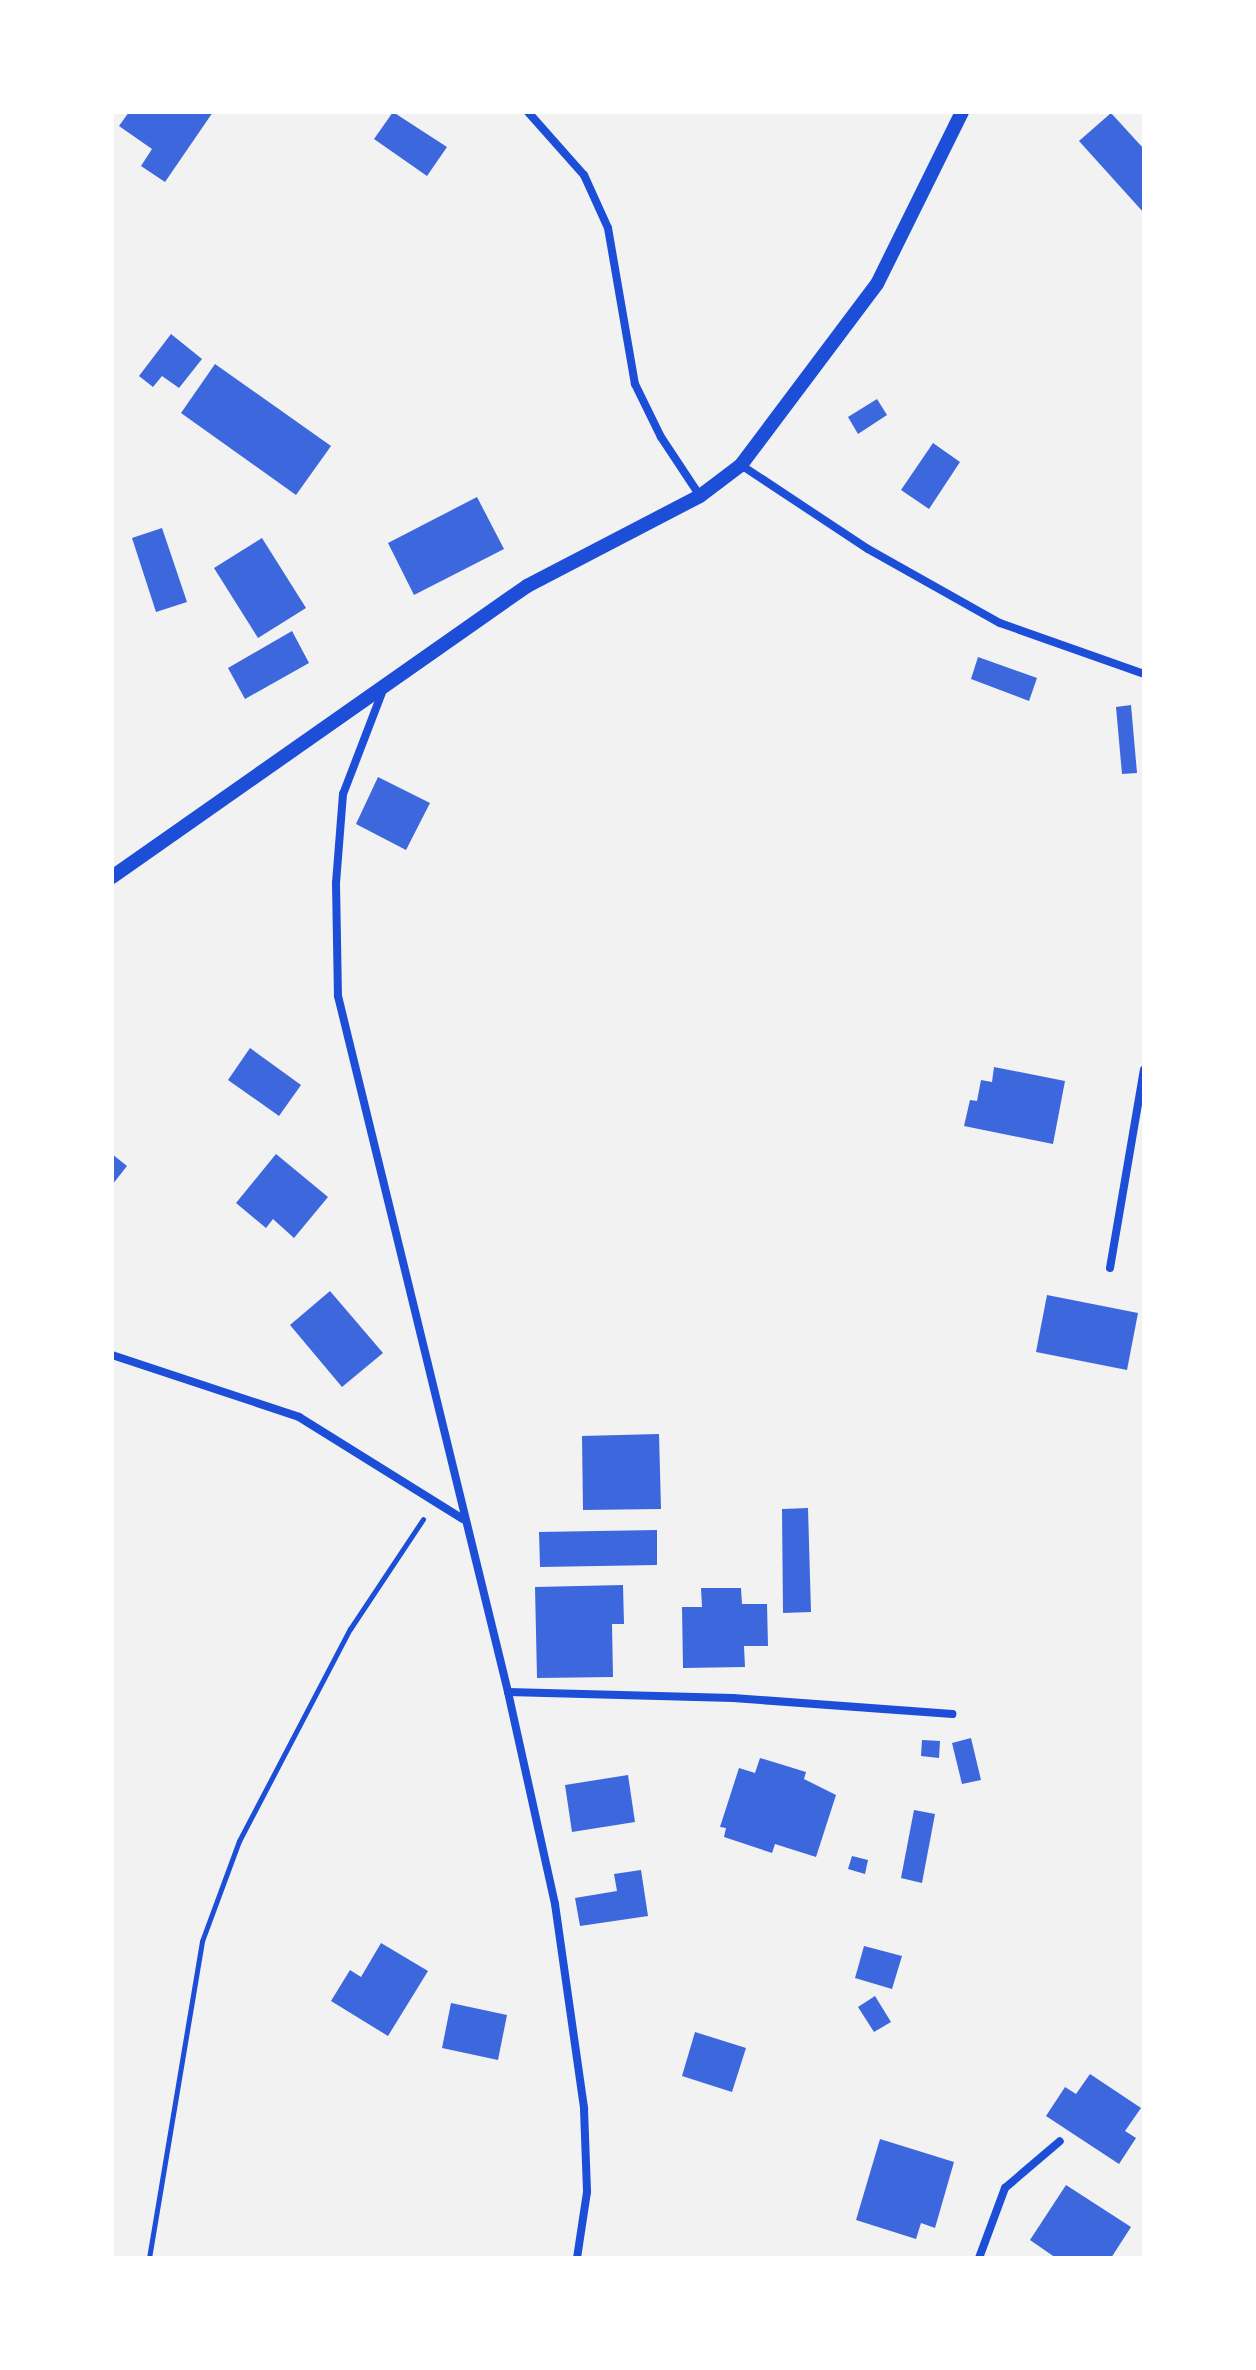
<!DOCTYPE html>
<style>
body{margin:0}
#map{position:relative;width:1256px;height:2370px;overflow:hidden;background:#f2f2f2;font-family:"Sofia Sans Condensed",sans-serif}
div>[style]{position:absolute}
[style*='--x']{left:calc(var(--x)*1px);top:calc(var(--y)*1px);width:calc(var(--w)*1px);rotate:calc(var(--a)*1deg)}
.building>*{inset:0;background:#3d67dc}
.path>*{height:5px;margin:-2.5px;padding:0 2.5px;transform-origin:2.5px;border-radius:2.5px;background:#1d4ed8}
.minor>*{height:8px;margin:-4px;padding:0 4px;transform-origin:4px;border-radius:4px;background:#1d4ed8}
.tertiary>*{height:14px;margin:-7px;padding:0 7px;transform-origin:7px;border-radius:7px;background:#1d4ed8}
span{translate:-50% -50%;white-space:nowrap;text-align:center;line-height:1.15;-webkit-text-stroke:8px #fff;paint-order:stroke}
.frame{position:absolute;inset:0;border:114px solid #fff;pointer-events:none}
</style>
<div id="map">
<div class="building">
<i style="clip-path:polygon(129px 112px,213px 112px,165px 182px,141px 166px,152px 149px,119px 126px)"></i>
<i style="clip-path:polygon(393px 112px,447px 147px,427px 176px,374px 139px)"></i>
<i style="clip-path:polygon(1111px 113px,1144px 149px,1144px 213px,1079px 141px)"></i>
<i style="clip-path:polygon(171px 334px,202px 359px,179px 388px,162px 376px,153px 387px,139px 376px)"></i>
<i style="clip-path:polygon(215px 364px,331px 446px,296px 495px,181px 413px)"></i>
<i style="clip-path:polygon(877px 399px,887px 415px,858px 434px,848px 417px)"></i>
<i style="clip-path:polygon(933px 443px,960px 462px,929px 509px,901px 490px)"></i>
<i style="clip-path:polygon(477px 497px,504px 549px,414px 595px,388px 543px)"></i>
<i style="clip-path:polygon(162px 528px,187px 602px,156px 612px,132px 538px)"></i>
<i style="clip-path:polygon(262px 538px,306px 608px,258px 638px,214px 568px)"></i>
<i style="clip-path:polygon(292px 631px,309px 663px,245px 699px,228px 668px)"></i>
<i style="clip-path:polygon(978px 657px,1037px 678px,1029px 701px,971px 679px)"></i>
<i style="clip-path:polygon(1131px 705px,1137px 773px,1122px 774px,1116px 707px)"></i>
<i style="clip-path:polygon(378px 777px,430px 803px,406px 850px,356px 824px)"></i>
<i style="clip-path:polygon(250px 1048px,301px 1085px,279px 1116px,228px 1080px)"></i>
<i style="clip-path:polygon(994px 1067px,1065px 1081px,1053px 1144px,964px 1126px,970px 1100px,977px 1101px,981px 1080px,992px 1082px)"></i>
<i style="clip-path:polygon(112px 1154px,127px 1166px,112px 1185px)"></i>
<i style="clip-path:polygon(276px 1154px,328px 1197px,294px 1238px,273px 1219px,266px 1228px,236px 1203px)"></i>
<i style="clip-path:polygon(330px 1291px,383px 1353px,342px 1387px,290px 1325px)"></i>
<i style="clip-path:polygon(1047px 1295px,1138px 1313px,1127px 1370px,1036px 1352px)"></i>
<i style="clip-path:polygon(659px 1434px,661px 1509px,583px 1510px,582px 1436px)"></i>
<i style="clip-path:polygon(808px 1508px,811px 1612px,783px 1613px,782px 1509px)"></i>
<i style="clip-path:polygon(657px 1530px,657px 1565px,540px 1567px,539px 1532px)"></i>
<i style="clip-path:polygon(623px 1585px,624px 1624px,612px 1624px,613px 1677px,537px 1678px,535px 1587px)"></i>
<i style="clip-path:polygon(701px 1588px,741px 1588px,742px 1604px,767px 1604px,768px 1646px,744px 1646px,745px 1667px,683px 1668px,682px 1607px,702px 1607px)"></i>
<i style="clip-path:polygon(971px 1738px,981px 1780px,962px 1784px,952px 1743px)"></i>
<i style="clip-path:polygon(922px 1740px,940px 1741px,939px 1758px,921px 1756px)"></i>
<i style="clip-path:polygon(760px 1758px,806px 1772px,804px 1779px,836px 1795px,816px 1857px,775px 1844px,772px 1853px,724px 1837px,726px 1828px,720px 1827px,739px 1768px,755px 1773px)"></i>
<i style="clip-path:polygon(628px 1775px,635px 1822px,572px 1832px,565px 1785px)"></i>
<i style="clip-path:polygon(914px 1810px,935px 1814px,922px 1883px,901px 1878px)"></i>
<i style="clip-path:polygon(852px 1856px,868px 1860px,865px 1874px,848px 1869px)"></i>
<i style="clip-path:polygon(641px 1870px,648px 1916px,580px 1926px,575px 1898px,617px 1891px,614px 1874px)"></i>
<i style="clip-path:polygon(381px 1943px,428px 1971px,388px 2036px,331px 2001px,350px 1970px,361px 1977px)"></i>
<i style="clip-path:polygon(864px 1946px,902px 1956px,892px 1989px,855px 1978px)"></i>
<i style="clip-path:polygon(875px 1996px,891px 2022px,874px 2032px,858px 2007px)"></i>
<i style="clip-path:polygon(451px 2003px,507px 2015px,498px 2060px,442px 2048px)"></i>
<i style="clip-path:polygon(695px 2032px,746px 2048px,732px 2092px,682px 2076px)"></i>
<i style="clip-path:polygon(1090px 2074px,1141px 2108px,1125px 2131px,1136px 2138px,1119px 2164px,1046px 2116px,1065px 2087px,1076px 2094px)"></i>
<i style="clip-path:polygon(880px 2139px,954px 2162px,935px 2228px,921px 2223px,916px 2239px,856px 2220px)"></i>
<i style="clip-path:polygon(1066px 2185px,1131px 2227px,1111px 2258px,1056px 2258px,1030px 2240px)"></i>
</div>
<div class="path">
<i style="--x:149;--y:2258;--w:321;--a:-80.5"></i>
<i style="--x:202;--y:1941;--w:107;--a:-69.7"></i>
<i style="--x:239;--y:1841;--w:239;--a:-62.4"></i>
<i style="--x:350;--y:1629;--w:132;--a:-56.4"></i>
</div>
<div class="minor">
<i style="--x:528;--y:112;--w:84;--a:48.4"></i>
<i style="--x:584;--y:175;--w:58;--a:65.6"></i>
<i style="--x:608;--y:228;--w:158;--a:80.2"></i>
<i style="--x:635;--y:384;--w:59;--a:63.9"></i>
<i style="--x:661;--y:437;--w:71;--a:56.5"></i>
<i style="--x:741;--y:465;--w:152;--a:33.5"></i>
<i style="--x:868;--y:549;--w:151;--a:29.3"></i>
<i style="--x:1000;--y:623;--w:153;--a:19.5"></i>
<i style="--x:383;--y:690;--w:111;--a:111"></i>
<i style="--x:343;--y:794;--w:89;--a:94.5"></i>
<i style="--x:336;--y:883;--w:113;--a:89"></i>
<i style="--x:338;--y:996;--w:716;--a:76.27"></i>
<i style="--x:508;--y:1692;--w:217;--a:77.5"></i>
<i style="--x:555;--y:1904;--w:207;--a:81.9"></i>
<i style="--x:584;--y:2109;--w:83;--a:87.9"></i>
<i style="--x:587;--y:2192;--w:67;--a:98.6"></i>
<i style="--x:1110;--y:1268;--w:201;--a:-80.3"></i>
<i style="--x:112;--y:1355;--w:197;--a:18.3"></i>
<i style="--x:299;--y:1417;--w:193;--a:31.9"></i>
<i style="--x:508;--y:1692;--w:225;--a:1.5"></i>
<i style="--x:733;--y:1698;--w:220;--a:4.2"></i>
<i style="--x:979;--y:2258;--w:75;--a:-69.6"></i>
<i style="--x:1005;--y:2188;--w:72;--a:-40.5"></i>
</div>
<div class="tertiary">
<i style="--x:112;--y:877;--w:507;--a:-35.04"></i>
<i style="--x:527;--y:586;--w:195;--a:-27.5"></i>
<i style="--x:700;--y:496;--w:51;--a:-37.1"></i>
<i style="--x:741;--y:465;--w:226;--a:-53.1"></i>
<i style="--x:877;--y:284;--w:192;--a:-63.7"></i>
</div>
<div class="frame"></div>
</div>
